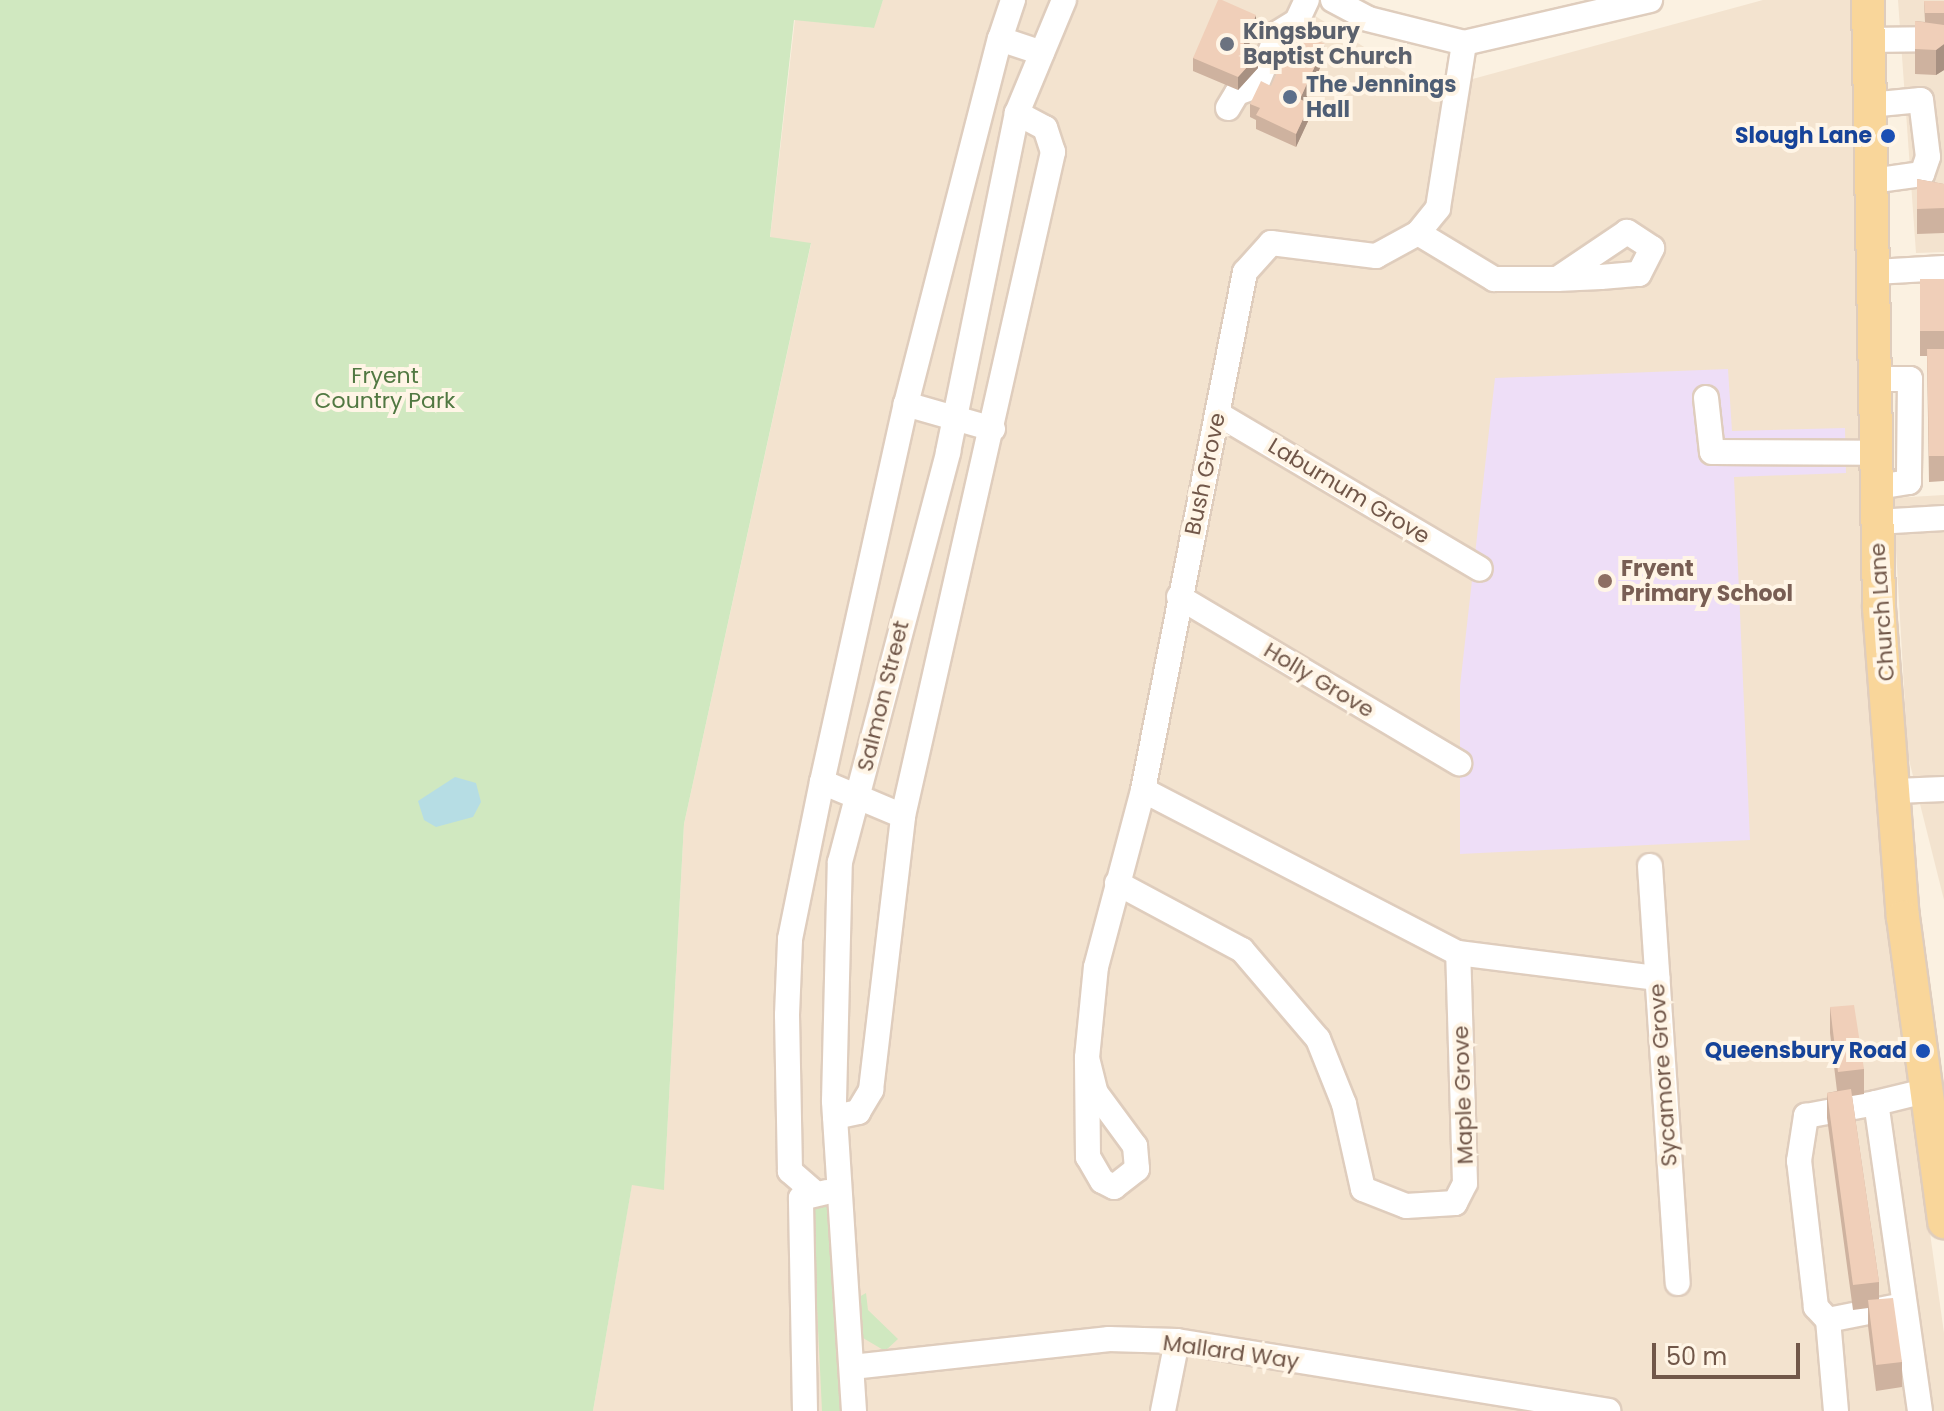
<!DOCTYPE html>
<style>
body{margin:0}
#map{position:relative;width:1944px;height:1411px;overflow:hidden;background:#fbf1e1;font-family:Poppins,sans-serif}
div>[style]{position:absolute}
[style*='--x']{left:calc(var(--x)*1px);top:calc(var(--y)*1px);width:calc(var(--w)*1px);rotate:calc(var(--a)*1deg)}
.residential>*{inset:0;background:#f3e3cf}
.education>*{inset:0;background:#eedef7}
.green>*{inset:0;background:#d0e8c0}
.water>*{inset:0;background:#b6dde4}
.roads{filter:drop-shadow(2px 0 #dfcdbd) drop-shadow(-2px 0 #dfcdbd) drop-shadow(0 2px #dfcdbd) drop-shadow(0 -2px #dfcdbd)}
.minor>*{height:24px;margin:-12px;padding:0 12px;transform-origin:12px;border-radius:12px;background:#fff}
.major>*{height:32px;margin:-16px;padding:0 16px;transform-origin:16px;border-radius:16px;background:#f9d69a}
.wall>*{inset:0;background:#ceb29f}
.shaded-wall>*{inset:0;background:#a89182}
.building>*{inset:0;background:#f0cfb9}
.dots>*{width:22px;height:22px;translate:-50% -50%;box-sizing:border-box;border:4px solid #fff5e6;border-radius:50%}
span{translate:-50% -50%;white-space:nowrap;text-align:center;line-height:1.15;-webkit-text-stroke:8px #fff5e6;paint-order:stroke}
.worship-label{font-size:22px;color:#5b616d;font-weight:700}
.left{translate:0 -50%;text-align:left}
.service-label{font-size:22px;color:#4e5e75;font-weight:700}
.transit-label{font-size:22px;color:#164399;font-weight:700}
.right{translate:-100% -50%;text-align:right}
.park-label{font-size:22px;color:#517842}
.street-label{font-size:22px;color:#715749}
.education-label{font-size:22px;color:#785e54;font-weight:700}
.scale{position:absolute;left:1652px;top:1343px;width:148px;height:36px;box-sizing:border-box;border:4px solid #715749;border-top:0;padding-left:10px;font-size:24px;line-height:28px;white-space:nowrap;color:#715749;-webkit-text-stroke:6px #fff5e6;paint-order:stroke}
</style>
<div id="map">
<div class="residential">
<i style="clip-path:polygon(883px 0,1290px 0,1432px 90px,1763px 0,1850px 0,1886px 918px,1944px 1333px,1944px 1411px,593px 1411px,632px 1184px,664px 1189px,684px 824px,811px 244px,770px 238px,795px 19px,873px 28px)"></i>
<i style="clip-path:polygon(1898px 0,1944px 0,1944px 252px,1916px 253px)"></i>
<i style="clip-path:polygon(1944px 495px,1944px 900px,1908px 756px,1893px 498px)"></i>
</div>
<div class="education">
<i style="clip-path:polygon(1728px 369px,1732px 431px,1845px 428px,1846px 473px,1734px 477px,1750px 840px,1460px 854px,1460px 686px,1495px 378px)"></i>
</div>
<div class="green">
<i style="clip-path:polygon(0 0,883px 0,874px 28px,794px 20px,770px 237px,811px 243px,684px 824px,664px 1190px,632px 1185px,593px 1411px,0 1411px)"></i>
<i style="clip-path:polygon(829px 1202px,844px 1411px,822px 1411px,812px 1203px)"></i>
<i style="clip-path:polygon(866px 1293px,868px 1310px,898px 1339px,885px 1351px,858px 1335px,859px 1297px)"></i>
</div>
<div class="water">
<i style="clip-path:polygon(455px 777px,476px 783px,481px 802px,473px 817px,436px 827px,424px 820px,418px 801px)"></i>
</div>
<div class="roads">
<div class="minor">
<i style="--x:1013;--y:0;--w:41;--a:108.4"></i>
<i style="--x:1000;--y:39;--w:44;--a:18.4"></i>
<i style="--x:1333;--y:0;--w:40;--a:28"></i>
<i style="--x:1368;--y:19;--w:99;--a:14"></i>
<i style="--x:1464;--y:43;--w:191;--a:-13"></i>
<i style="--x:1867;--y:40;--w:77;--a:-0.7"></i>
<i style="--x:1869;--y:105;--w:52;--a:-5.5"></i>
<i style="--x:1921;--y:100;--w:57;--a:83"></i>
<i style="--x:1928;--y:157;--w:18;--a:109"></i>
<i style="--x:1922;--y:174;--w:50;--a:172"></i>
<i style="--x:1228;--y:108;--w:17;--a:-59"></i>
<i style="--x:1237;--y:93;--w:20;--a:-20"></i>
<i style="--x:1256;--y:86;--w:57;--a:-67.5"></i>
<i style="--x:1278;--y:33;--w:22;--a:-32"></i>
<i style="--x:1297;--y:21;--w:23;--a:-65"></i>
<i style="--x:1418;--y:233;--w:89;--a:31.2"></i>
<i style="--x:1494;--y:279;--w:63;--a:0"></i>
<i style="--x:1557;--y:279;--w:44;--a:-2.6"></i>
<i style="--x:1601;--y:277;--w:38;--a:-5"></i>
<i style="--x:1639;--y:274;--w:29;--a:-63"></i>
<i style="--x:1652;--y:248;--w:30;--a:-147"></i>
<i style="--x:1627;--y:232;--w:84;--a:146.1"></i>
<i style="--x:1875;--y:272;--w:69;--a:-3.3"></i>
<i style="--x:1876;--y:379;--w:34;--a:0"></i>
<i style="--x:1910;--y:379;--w:103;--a:90.6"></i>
<i style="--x:1909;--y:482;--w:33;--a:171"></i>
<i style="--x:1706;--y:398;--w:54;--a:83.7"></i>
<i style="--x:1712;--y:452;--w:164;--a:0.3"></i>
<i style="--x:1218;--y:414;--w:304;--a:30.6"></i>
<i style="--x:993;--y:429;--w:91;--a:-164"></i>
<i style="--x:906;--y:404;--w:377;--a:-75.6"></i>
<i style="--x:1876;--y:522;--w:68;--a:-3.4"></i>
<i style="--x:1179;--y:597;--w:326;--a:30.7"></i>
<i style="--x:1143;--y:790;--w:355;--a:27.4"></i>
<i style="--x:1458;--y:953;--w:201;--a:7.2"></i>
<i style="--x:1896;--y:791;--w:48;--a:-2.4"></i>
<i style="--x:903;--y:816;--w:88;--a:-157.2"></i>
<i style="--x:822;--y:782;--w:387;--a:-77.5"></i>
<i style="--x:1650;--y:866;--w:418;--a:86.2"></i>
<i style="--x:1117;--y:883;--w:142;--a:28.2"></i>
<i style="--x:1242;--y:950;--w:117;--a:49.5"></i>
<i style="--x:1318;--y:1039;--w:70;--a:68.2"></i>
<i style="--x:1344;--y:1104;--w:87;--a:77.4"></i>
<i style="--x:1363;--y:1189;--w:46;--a:21.6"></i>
<i style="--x:1406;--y:1206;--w:49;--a:-3.5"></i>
<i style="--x:1455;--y:1203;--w:22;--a:-63"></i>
<i style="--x:1465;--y:1183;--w:230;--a:-91.7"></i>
<i style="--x:1087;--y:1058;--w:36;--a:76"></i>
<i style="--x:1096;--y:1093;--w:66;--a:53.7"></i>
<i style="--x:1135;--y:1146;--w:23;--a:85"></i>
<i style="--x:1137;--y:1169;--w:29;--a:142"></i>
<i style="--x:1114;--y:1187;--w:13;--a:-153"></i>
<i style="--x:1102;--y:1181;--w:28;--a:-120"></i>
<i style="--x:1088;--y:1157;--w:99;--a:-90.6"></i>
<i style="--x:1087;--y:1058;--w:91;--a:-84.4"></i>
<i style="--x:1096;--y:967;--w:183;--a:-75.1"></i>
<i style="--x:1143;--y:790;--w:528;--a:-78.86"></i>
<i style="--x:1245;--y:272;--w:39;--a:-48"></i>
<i style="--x:1271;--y:243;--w:106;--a:7.1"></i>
<i style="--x:1376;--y:256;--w:48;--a:-28.7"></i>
<i style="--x:1418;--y:233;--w:32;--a:-51"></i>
<i style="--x:1438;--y:208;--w:167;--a:-81"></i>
<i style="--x:835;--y:1117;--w:24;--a:-12"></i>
<i style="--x:858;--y:1112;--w:26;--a:-59"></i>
<i style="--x:871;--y:1090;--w:276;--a:-83.3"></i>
<i style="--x:903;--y:816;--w:681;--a:-77.27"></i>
<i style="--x:1053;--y:152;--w:25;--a:-108"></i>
<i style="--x:1045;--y:128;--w:32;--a:-152"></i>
<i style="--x:814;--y:1192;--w:32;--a:-139"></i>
<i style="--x:790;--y:1171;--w:156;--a:-91.1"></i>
<i style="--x:787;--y:1015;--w:76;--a:-87.7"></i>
<i style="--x:790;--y:939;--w:160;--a:-78.5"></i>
<i style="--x:1828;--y:1320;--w:18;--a:-133"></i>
<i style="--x:1816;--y:1307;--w:147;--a:-96.6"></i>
<i style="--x:1799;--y:1161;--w:46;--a:-81.2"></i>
<i style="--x:1806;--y:1116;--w:71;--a:-10.5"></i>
<i style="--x:852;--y:1367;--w:259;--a:-6.2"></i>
<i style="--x:1109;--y:1339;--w:68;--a:1.7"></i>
<i style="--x:1177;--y:1341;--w:437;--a:9.2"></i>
<i style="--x:805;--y:1411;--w:213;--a:-91.1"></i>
<i style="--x:801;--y:1198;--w:27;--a:-13"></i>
<i style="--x:854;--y:1411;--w:311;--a:-93.7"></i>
<i style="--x:834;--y:1101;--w:239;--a:-88.6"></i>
<i style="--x:840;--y:862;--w:424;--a:-75.2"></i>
<i style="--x:948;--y:452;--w:346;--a:-78.5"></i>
<i style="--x:1017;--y:113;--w:122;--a:-67.4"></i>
<i style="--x:1163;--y:1411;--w:71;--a:-78.7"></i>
<i style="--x:1836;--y:1411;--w:91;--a:-95"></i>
<i style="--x:1828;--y:1320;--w:72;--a:-11.2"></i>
<i style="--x:1920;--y:1411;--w:311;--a:-98.1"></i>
<i style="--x:1876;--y:1103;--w:50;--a:-13.8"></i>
</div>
<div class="major">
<i style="--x:1868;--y:0;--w:608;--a:88.96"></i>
<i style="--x:1879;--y:608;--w:310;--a:85.6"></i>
<i style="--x:1903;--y:917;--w:308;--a:82.3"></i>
</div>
</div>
<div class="wall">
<i style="clip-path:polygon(1924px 1px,1944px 1px,1944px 70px,1936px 75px,1915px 74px,1915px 21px,1925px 22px)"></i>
<i style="clip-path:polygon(1256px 28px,1247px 50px,1258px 68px,1238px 90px,1193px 71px,1193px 58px)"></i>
<i style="clip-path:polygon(1325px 57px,1304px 102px,1310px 117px,1296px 147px,1256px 129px,1256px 120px,1250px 117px,1250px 104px)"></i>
<i style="clip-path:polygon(1917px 179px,1944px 184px,1944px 233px,1917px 234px)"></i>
<i style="clip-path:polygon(1920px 279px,1944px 279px,1944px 481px,1929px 482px,1927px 356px,1920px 356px)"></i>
<i style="clip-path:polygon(1830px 1007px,1864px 1069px,1864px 1094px,1852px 1096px,1879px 1282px,1879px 1299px,1902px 1362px,1902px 1387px,1876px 1391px,1868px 1326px,1868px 1308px,1853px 1310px,1827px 1118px,1827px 1093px,1837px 1091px,1830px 1033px)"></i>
</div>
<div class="shaded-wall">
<i style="clip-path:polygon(1256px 15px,1256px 28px,1242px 61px,1242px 48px)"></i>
<i style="clip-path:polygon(1325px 44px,1325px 57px,1300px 112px,1300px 99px)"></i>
<i style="clip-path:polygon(1944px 44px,1944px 70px,1936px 75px,1936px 50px)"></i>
<i style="clip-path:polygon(1258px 55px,1258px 68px,1238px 90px,1238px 77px)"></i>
<i style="clip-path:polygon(1310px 104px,1310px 117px,1296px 147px,1296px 134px)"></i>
</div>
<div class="building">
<i style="clip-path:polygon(1218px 0,1222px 0,1256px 15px,1242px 48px,1258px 55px,1238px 77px,1193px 58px)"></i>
<i style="clip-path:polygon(1924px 1px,1944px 1px,1944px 13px,1925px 13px)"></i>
<i style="clip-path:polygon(1915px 21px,1944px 25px,1944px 44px,1936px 50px,1915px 49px)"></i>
<i style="clip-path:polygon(1297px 30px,1325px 44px,1300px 99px,1310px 104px,1296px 134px,1256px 115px,1260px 108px,1250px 104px,1261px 81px,1271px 86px)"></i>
<i style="clip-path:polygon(1917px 179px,1944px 184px,1944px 208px,1917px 209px)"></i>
<i style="clip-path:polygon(1920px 279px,1944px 279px,1944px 331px,1920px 331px)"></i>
<i style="clip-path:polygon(1927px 349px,1944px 349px,1944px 456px,1929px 456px)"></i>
<i style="clip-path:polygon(1854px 1005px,1864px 1069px,1838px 1072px,1830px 1007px)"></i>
<i style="clip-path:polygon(1851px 1089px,1879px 1282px,1853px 1285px,1827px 1093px)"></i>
<i style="clip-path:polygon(1893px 1298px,1902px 1362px,1876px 1365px,1868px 1300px)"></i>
</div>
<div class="dots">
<i style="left:1227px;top:44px;background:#6b7280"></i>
<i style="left:1290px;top:97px;background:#5c6f8a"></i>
<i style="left:1888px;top:136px;background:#1a4fb4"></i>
<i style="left:1605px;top:581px;background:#8d6e63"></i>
<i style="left:1923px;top:1051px;background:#1a4fb4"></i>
</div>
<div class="worship-label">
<span class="left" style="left:1243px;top:44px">Kingsbury<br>Baptist Church</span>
</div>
<div class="service-label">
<span class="left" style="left:1306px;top:97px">The Jennings<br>Hall</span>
</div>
<div class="transit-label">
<span class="right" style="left:1872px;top:136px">Slough Lane</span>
<span class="right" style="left:1907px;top:1051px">Queensbury Road</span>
</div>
<div class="park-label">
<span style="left:385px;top:388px">Fryent<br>Country Park</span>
</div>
<div class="street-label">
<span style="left:1205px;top:474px;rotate:-78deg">Bush Grove</span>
<span style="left:1349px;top:491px;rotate:31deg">Laburnum Grove</span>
<span style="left:1882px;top:612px;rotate:-94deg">Church Lane</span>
<span style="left:1319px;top:680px;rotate:31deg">Holly Grove</span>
<span style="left:883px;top:696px;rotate:-76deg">Salmon Street</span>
<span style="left:1663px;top:1075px;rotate:-94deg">Sycamore Grove</span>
<span style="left:1463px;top:1095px;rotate:-92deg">Maple Grove</span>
<span style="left:1231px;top:1352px;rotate:8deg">Mallard Way</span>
</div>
<div class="education-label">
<span class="left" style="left:1621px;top:581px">Fryent<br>Primary School</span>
</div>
<div class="scale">50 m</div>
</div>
